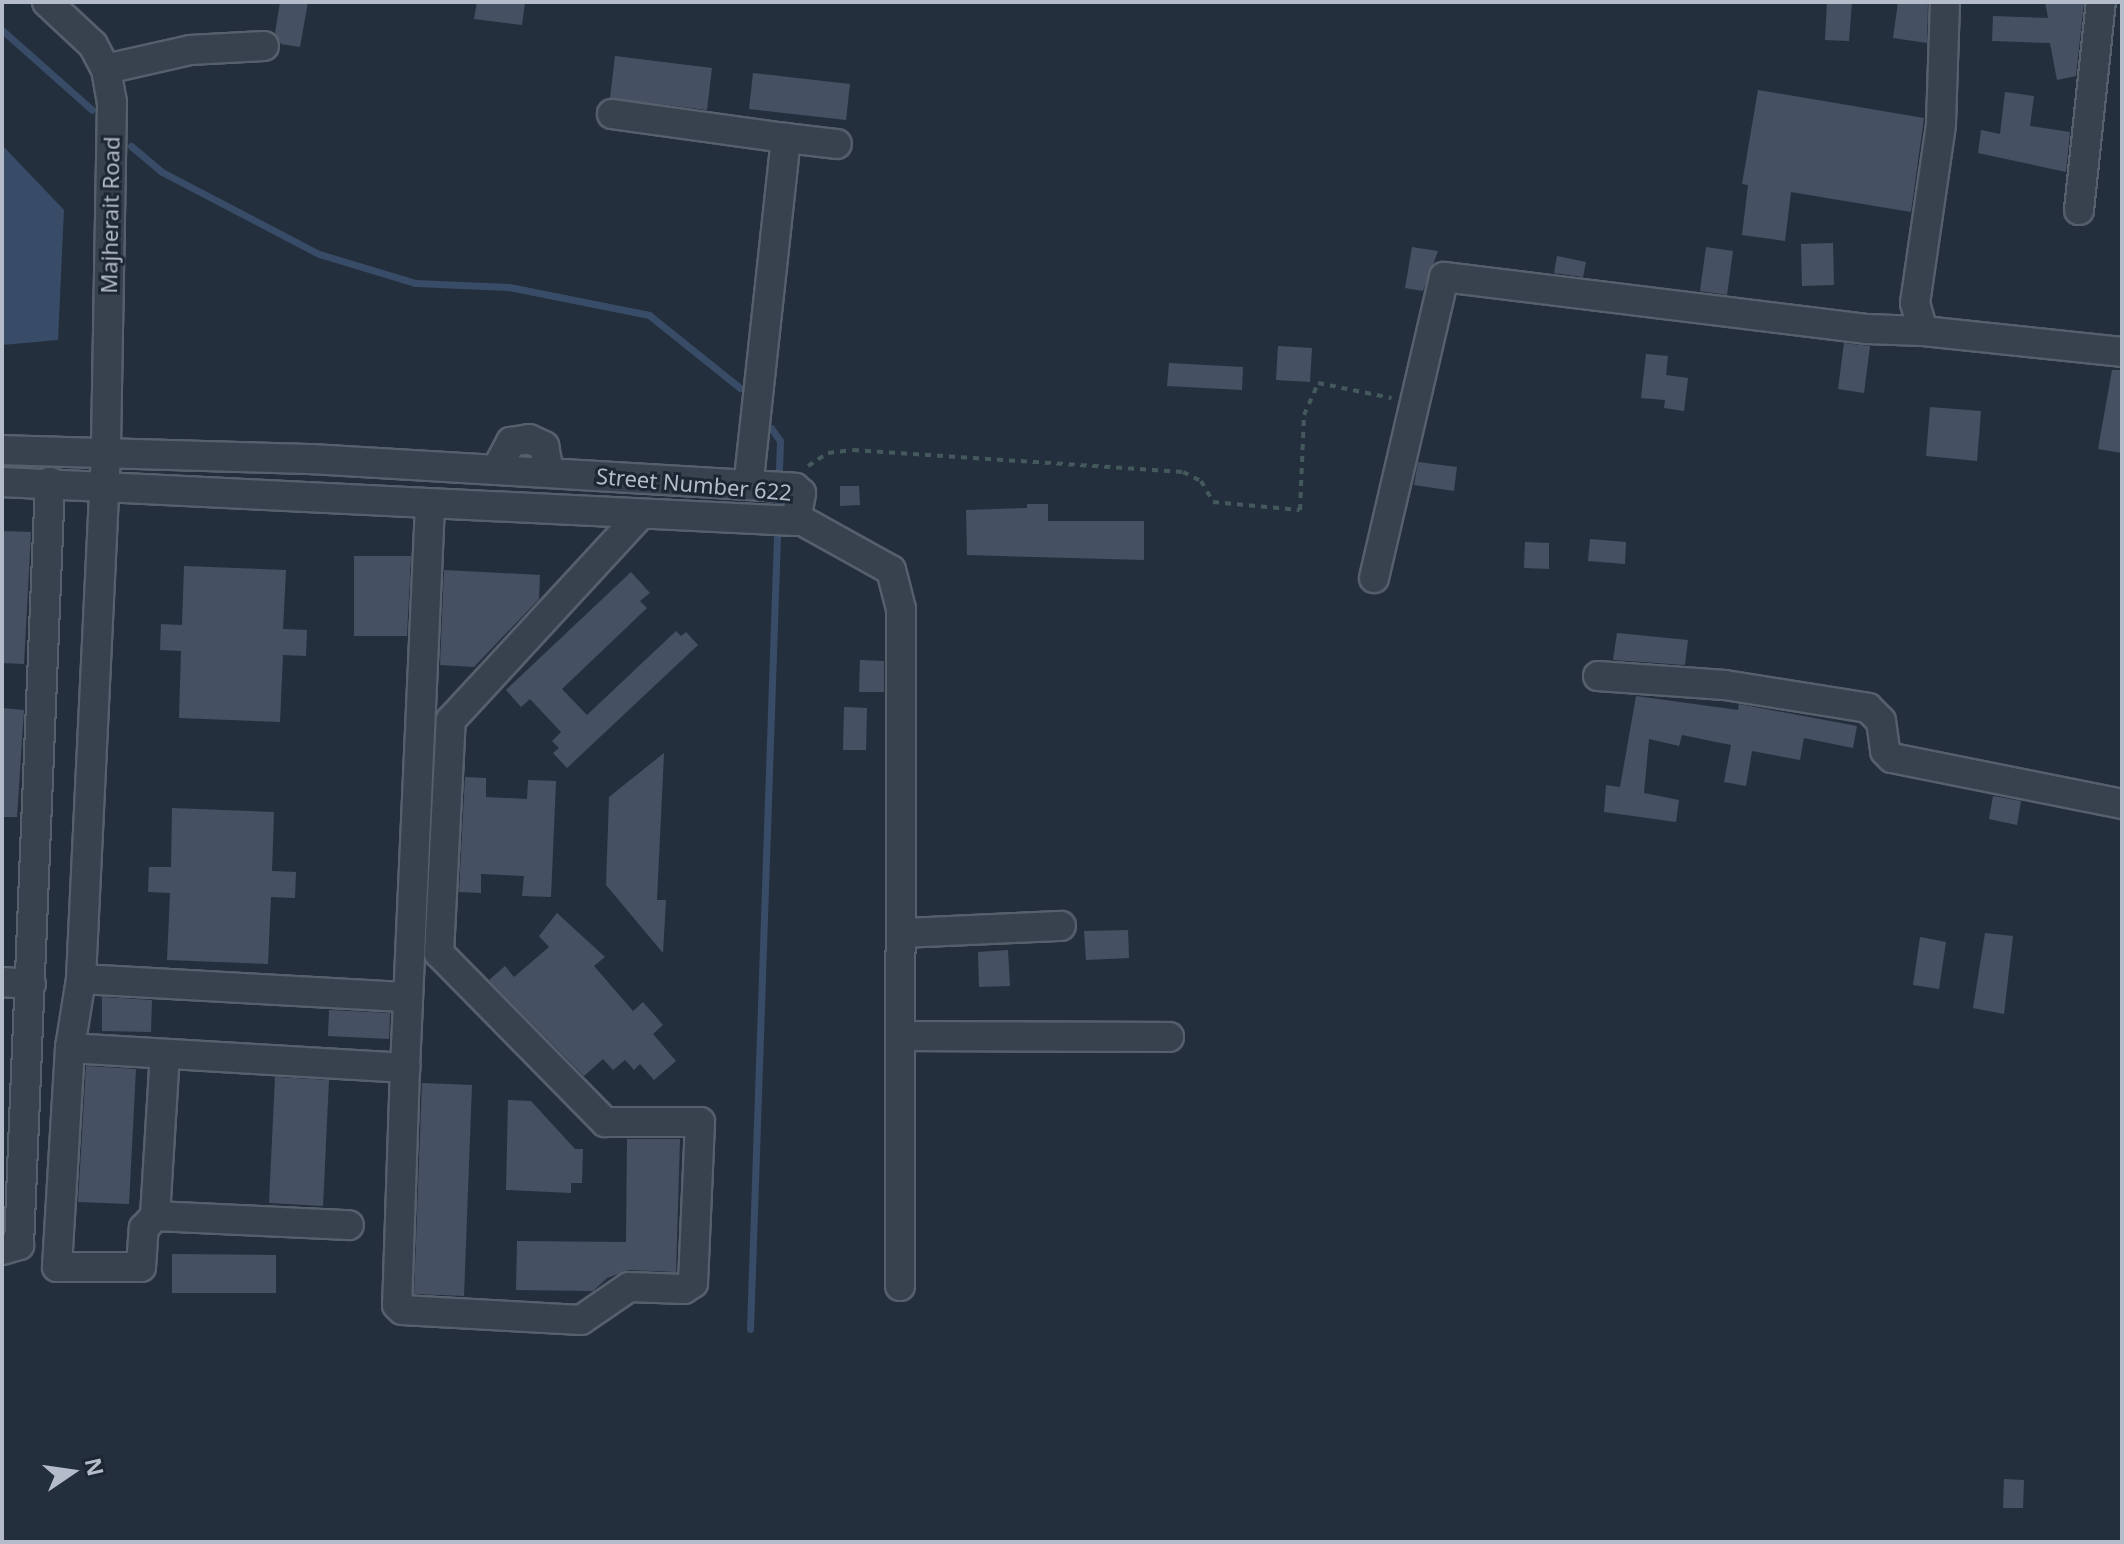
<!DOCTYPE html>
<style>
body{margin:0}
#map{position:relative;width:2124px;height:1544px;overflow:hidden;background:#242f3e;font-family:"Noto Sans",sans-serif}
div>[style]{position:absolute}
[style*='--x']{left:calc(var(--x)*1px);top:calc(var(--y)*1px);width:calc(var(--w)*1px);rotate:calc(var(--a)*1deg)}
.water>*{inset:0;background:#394c67}
.stream>*{height:7px;margin:-3.5px;padding:0 3.5px;transform-origin:3.5px;border-radius:3.5px;background:#394c67}
.building>*{inset:0;background:#455162}
.path>*{height:4px;margin-top:-2px;transform-origin:0;background:repeating-linear-gradient(90deg,#44595c 0 6px,transparent 0 12px)}
.roads{filter:drop-shadow(2px 0 #565f6c) drop-shadow(-2px 0 #565f6c) drop-shadow(0 2px #565f6c) drop-shadow(0 -2px #565f6c)}
.minor>*{height:28px;margin:-14px;padding:0 14px;transform-origin:14px;border-radius:14px;background:#38414e}
span{translate:-50% -50%;white-space:nowrap;text-align:center;line-height:1.15;-webkit-text-stroke:6px #1d2633;paint-order:stroke}
.street-label{font-size:22px;color:#b4bcc9}
.frame{position:absolute;inset:0;border:4px solid #b4bcc9;pointer-events:none}
.north{position:absolute;left:32px;top:1432px;width:80px;height:80px;-webkit-text-stroke:6px #1d2633;paint-order:stroke;rotate:77deg;font-size:22px;font-weight:700;line-height:32px;text-align:center;color:#b4bcc9}
.north::after{content:'';display:block;margin:auto;width:28px;height:36px;background:#b4bcc9;clip-path:polygon(50% 0,100% 100%,50% 72%,0 100%)}
</style>
<div id="map">
<div class="water">
<i style="clip-path:polygon(2px 145px,64px 210px,58px 340px,2px 345px)"></i>
</div>
<div class="stream">
<i style="--x:2;--y:30;--w:120;--a:41.6"></i>
<i style="--x:131;--y:146;--w:40;--a:40"></i>
<i style="--x:162;--y:172;--w:177;--a:27.6"></i>
<i style="--x:319;--y:254;--w:100;--a:16.8"></i>
<i style="--x:415;--y:283;--w:94;--a:2.4"></i>
<i style="--x:509;--y:287;--w:143;--a:11.3"></i>
<i style="--x:649;--y:315;--w:117;--a:38.7"></i>
<i style="--x:771;--y:428;--w:16;--a:55"></i>
<i style="--x:780;--y:441;--w:32;--a:92"></i>
<i style="--x:778;--y:506;--w:4;--a:-90"></i>
<i style="--x:750;--y:1329;--w:794;--a:-88.05"></i>
</div>
<div class="building">
<i style="clip-path:polygon(280px 2px,308px 2px,300px 47px,281px 44px,275px 33px)"></i>
<i style="clip-path:polygon(477px 2px,525px 2px,522px 25px,474px 19px)"></i>
<i style="clip-path:polygon(1827px 2px,1852px 2px,1849px 41px,1825px 40px)"></i>
<i style="clip-path:polygon(1898px 2px,1928px 2px,1927px 43px,1893px 38px)"></i>
<i style="clip-path:polygon(2045px 2px,2084px 2px,2076px 76px,2057px 80px,2050px 43px,1992px 41px,1993px 16px,2048px 18px)"></i>
<i style="clip-path:polygon(615px 56px,712px 68px,707px 110px,610px 98px)"></i>
<i style="clip-path:polygon(753px 73px,850px 84px,846px 120px,749px 109px)"></i>
<i style="clip-path:polygon(1758px 90px,1924px 118px,1911px 212px,1791px 192px,1785px 241px,1742px 235px,1748px 185px,1742px 184px)"></i>
<i style="clip-path:polygon(2005px 92px,2034px 96px,2030px 126px,2070px 132px,2066px 172px,1978px 153px,1981px 130px,2000px 134px)"></i>
<i style="clip-path:polygon(1833px 243px,1834px 285px,1802px 286px,1801px 244px)"></i>
<i style="clip-path:polygon(1412px 247px,1438px 251px,1423px 291px,1405px 288px)"></i>
<i style="clip-path:polygon(1706px 247px,1733px 251px,1727px 295px,1700px 291px)"></i>
<i style="clip-path:polygon(1557px 256px,1586px 262px,1583px 277px,1554px 273px)"></i>
<i style="clip-path:polygon(1844px 343px,1870px 346px,1864px 393px,1838px 389px)"></i>
<i style="clip-path:polygon(1278px 346px,1312px 348px,1310px 382px,1276px 380px)"></i>
<i style="clip-path:polygon(1646px 354px,1668px 356px,1666px 375px,1688px 378px,1684px 411px,1664px 408px,1665px 400px,1641px 398px)"></i>
<i style="clip-path:polygon(1169px 363px,1243px 367px,1242px 390px,1167px 386px)"></i>
<i style="clip-path:polygon(2112px 370px,2122px 370px,2122px 453px,2098px 449px)"></i>
<i style="clip-path:polygon(1930px 407px,1981px 411px,1977px 461px,1926px 456px)"></i>
<i style="clip-path:polygon(1418px 462px,1457px 467px,1454px 491px,1414px 485px)"></i>
<i style="clip-path:polygon(840px 486px,859px 486px,860px 505px,840px 506px)"></i>
<i style="clip-path:polygon(1027px 504px,1048px 504px,1048px 521px,1144px 521px,1144px 560px,967px 555px,966px 510px,1027px 508px)"></i>
<i style="clip-path:polygon(2px 531px,31px 532px,24px 664px,2px 663px)"></i>
<i style="clip-path:polygon(1590px 539px,1626px 542px,1625px 564px,1588px 561px)"></i>
<i style="clip-path:polygon(1525px 542px,1549px 543px,1549px 569px,1524px 568px)"></i>
<i style="clip-path:polygon(354px 556px,411px 556px,407px 636px,354px 636px)"></i>
<i style="clip-path:polygon(184px 566px,286px 570px,283px 629px,307px 630px,306px 656px,283px 655px,280px 722px,179px 718px,181px 651px,160px 650px,161px 624px,182px 625px)"></i>
<i style="clip-path:polygon(444px 570px,540px 575px,539px 599px,474px 667px,440px 665px)"></i>
<i style="clip-path:polygon(631px 572px,650px 593px,640px 601px,647px 608px,562px 689px,587px 715px,676px 631px,681px 636px,686px 632px,698px 645px,567px 768px,553px 753px,559px 748px,552px 741px,561px 732px,530px 699px,521px 707px,506px 690px)"></i>
<i style="clip-path:polygon(1617px 633px,1688px 640px,1685px 665px,1613px 660px)"></i>
<i style="clip-path:polygon(860px 660px,884px 661px,884px 692px,859px 692px)"></i>
<i style="clip-path:polygon(1636px 696px,1738px 710px,1739px 704px,1857px 726px,1853px 748px,1804px 738px,1800px 760px,1752px 751px,1746px 786px,1724px 782px,1731px 745px,1682px 735px,1679px 746px,1649px 739px,1644px 793px,1679px 800px,1676px 822px,1604px 812px,1606px 785px,1620px 787px)"></i>
<i style="clip-path:polygon(844px 707px,867px 708px,866px 750px,843px 750px)"></i>
<i style="clip-path:polygon(2px 708px,24px 710px,17px 817px,2px 817px)"></i>
<i style="clip-path:polygon(664px 753px,657px 900px,666px 900px,663px 953px,606px 885px,609px 797px)"></i>
<i style="clip-path:polygon(465px 777px,486px 778px,486px 797px,527px 799px,528px 780px,556px 781px,551px 897px,522px 896px,524px 876px,481px 874px,481px 893px,459px 892px)"></i>
<i style="clip-path:polygon(1993px 796px,2021px 801px,2017px 825px,1989px 819px)"></i>
<i style="clip-path:polygon(172px 808px,274px 812px,272px 871px,296px 872px,295px 898px,271px 897px,268px 964px,167px 960px,170px 893px,148px 892px,149px 867px,171px 867px)"></i>
<i style="clip-path:polygon(557px 913px,605px 957px,594px 966px,633px 1011px,643px 1002px,663px 1025px,653px 1034px,676px 1061px,654px 1080px,640px 1064px,634px 1070px,625px 1060px,613px 1070px,603px 1059px,584px 1076px,489px 980px,505px 966px,514px 977px,549px 947px,539px 936px)"></i>
<i style="clip-path:polygon(1128px 930px,1129px 958px,1086px 960px,1084px 931px)"></i>
<i style="clip-path:polygon(1985px 933px,2013px 936px,2004px 1014px,1973px 1008px)"></i>
<i style="clip-path:polygon(1920px 937px,1946px 942px,1939px 989px,1913px 985px)"></i>
<i style="clip-path:polygon(1008px 950px,1010px 986px,979px 987px,978px 952px)"></i>
<i style="clip-path:polygon(102px 997px,152px 1000px,151px 1032px,102px 1031px)"></i>
<i style="clip-path:polygon(329px 1010px,390px 1013px,389px 1039px,328px 1036px)"></i>
<i style="clip-path:polygon(86px 1066px,136px 1069px,129px 1204px,78px 1202px)"></i>
<i style="clip-path:polygon(275px 1077px,329px 1080px,323px 1206px,269px 1203px)"></i>
<i style="clip-path:polygon(422px 1083px,472px 1085px,464px 1296px,414px 1294px)"></i>
<i style="clip-path:polygon(508px 1100px,531px 1101px,575px 1149px,583px 1149px,582px 1183px,571px 1183px,571px 1193px,506px 1190px)"></i>
<i style="clip-path:polygon(627px 1139px,680px 1139px,676px 1272px,629px 1270px,607px 1278px,593px 1291px,516px 1290px,517px 1241px,626px 1242px)"></i>
<i style="clip-path:polygon(172px 1254px,276px 1255px,276px 1293px,172px 1293px)"></i>
<i style="clip-path:polygon(2004px 1479px,2024px 1480px,2023px 1508px,2003px 1508px)"></i>
</div>
<div class="path">
<i style="--x:808;--y:466;--w:24;--a:-33"></i>
<i style="--x:828;--y:453;--w:25;--a:-7"></i>
<i style="--x:853;--y:450;--w:331;--a:3.8"></i>
<i style="--x:1183;--y:472;--w:20;--a:27"></i>
<i style="--x:1201;--y:481;--w:24;--a:60"></i>
<i style="--x:1213;--y:502;--w:87;--a:5.3"></i>
<i style="--x:1300;--y:510;--w:95;--a:-87.6"></i>
<i style="--x:1304;--y:415;--w:35;--a:-66"></i>
<i style="--x:1318;--y:383;--w:75;--a:11.6"></i>
</div>
<div class="roads">
<div class="minor">
<i style="--x:47;--y:2;--w:63;--a:43.1"></i>
<i style="--x:93;--y:45;--w:27;--a:62"></i>
<i style="--x:106;--y:69;--w:34;--a:80"></i>
<i style="--x:112;--y:102;--w:350;--a:91"></i>
<i style="--x:106;--y:452;--w:528;--a:92.72"></i>
<i style="--x:81;--y:979;--w:70;--a:99.1"></i>
<i style="--x:70;--y:1048;--w:219;--a:93.4"></i>
<i style="--x:57;--y:1267;--w:84;--a:0"></i>
<i style="--x:141;--y:1267;--w:39;--a:-86"></i>
<i style="--x:144;--y:1228;--w:16;--a:-47"></i>
<i style="--x:155;--y:1216;--w:194;--a:2.7"></i>
<i style="--x:1945;--y:2;--w:123;--a:91.9"></i>
<i style="--x:1941;--y:125;--w:180;--a:98.3"></i>
<i style="--x:1915;--y:303;--w:29;--a:74"></i>
<i style="--x:1923;--y:331;--w:200;--a:6"></i>
<i style="--x:106;--y:69;--w:86;--a:-12.7"></i>
<i style="--x:190;--y:50;--w:74;--a:-3.1"></i>
<i style="--x:612;--y:114;--w:176;--a:7.9"></i>
<i style="--x:786;--y:138;--w:349;--a:96.2"></i>
<i style="--x:786;--y:138;--w:51;--a:6.7"></i>
<i style="--x:2079;--y:210;--w:209;--a:-84"></i>
<i style="--x:2;--y:450;--w:309;--a:1.7"></i>
<i style="--x:311;--y:459;--w:485;--a:3.4"></i>
<i style="--x:795;--y:488;--w:8;--a:40"></i>
<i style="--x:801;--y:493;--w:28;--a:100"></i>
<i style="--x:796;--y:521;--w:795;--a:-177.19"></i>
<i style="--x:496;--y:470;--w:32;--a:-62"></i>
<i style="--x:511;--y:442;--w:18;--a:-9"></i>
<i style="--x:529;--y:439;--w:17;--a:25"></i>
<i style="--x:544;--y:446;--w:26;--a:79"></i>
<i style="--x:430;--y:505;--w:564;--a:92.54"></i>
<i style="--x:405;--y:1068;--w:237;--a:91.9"></i>
<i style="--x:397;--y:1305;--w:7;--a:45"></i>
<i style="--x:402;--y:1310;--w:179;--a:3.2"></i>
<i style="--x:581;--y:1320;--w:58;--a:-34.5"></i>
<i style="--x:629;--y:1287;--w:55;--a:2.1"></i>
<i style="--x:684;--y:1289;--w:11;--a:-34"></i>
<i style="--x:693;--y:1283;--w:161;--a:-87.5"></i>
<i style="--x:700;--y:1122;--w:95;--a:180"></i>
<i style="--x:605;--y:1122;--w:237;--a:-134.5"></i>
<i style="--x:439;--y:953;--w:233;--a:-87.1"></i>
<i style="--x:451;--y:720;--w:276;--a:-47.3"></i>
<i style="--x:799;--y:519;--w:105;--a:29"></i>
<i style="--x:891;--y:570;--w:40;--a:75.6"></i>
<i style="--x:901;--y:609;--w:677;--a:90.08"></i>
<i style="--x:1374;--y:578;--w:309;--a:-76.9"></i>
<i style="--x:1444;--y:277;--w:425;--a:7"></i>
<i style="--x:1866;--y:329;--w:57;--a:2"></i>
<i style="--x:1598;--y:676;--w:127;--a:4.1"></i>
<i style="--x:1725;--y:685;--w:145;--a:9.1"></i>
<i style="--x:1868;--y:708;--w:18;--a:45"></i>
<i style="--x:1881;--y:721;--w:30;--a:82"></i>
<i style="--x:1885;--y:751;--w:10;--a:45"></i>
<i style="--x:1892;--y:758;--w:235;--a:11.3"></i>
<i style="--x:904;--y:933;--w:157;--a:-2.6"></i>
<i style="--x:81;--y:979;--w:327;--a:3.2"></i>
<i style="--x:2;--y:982;--w:29;--a:4"></i>
<i style="--x:904;--y:1036;--w:265;--a:0.2"></i>
<i style="--x:70;--y:1048;--w:336;--a:3.4"></i>
<i style="--x:155;--y:1216;--w:162;--a:-86.5"></i>
<i style="--x:2;--y:1250;--w:18;--a:-16"></i>
<i style="--x:19;--y:1245;--w:764;--a:-87.67"></i>
</div>
</div>
<div class="street-label">
<span style="left:110px;top:215px;rotate:-89deg">Majherait Road</span>
<span style="left:694px;top:484px;rotate:5deg">Street Number 622</span>
</div>
<div class="frame"></div>
<div class="north">N</div>
</div>
